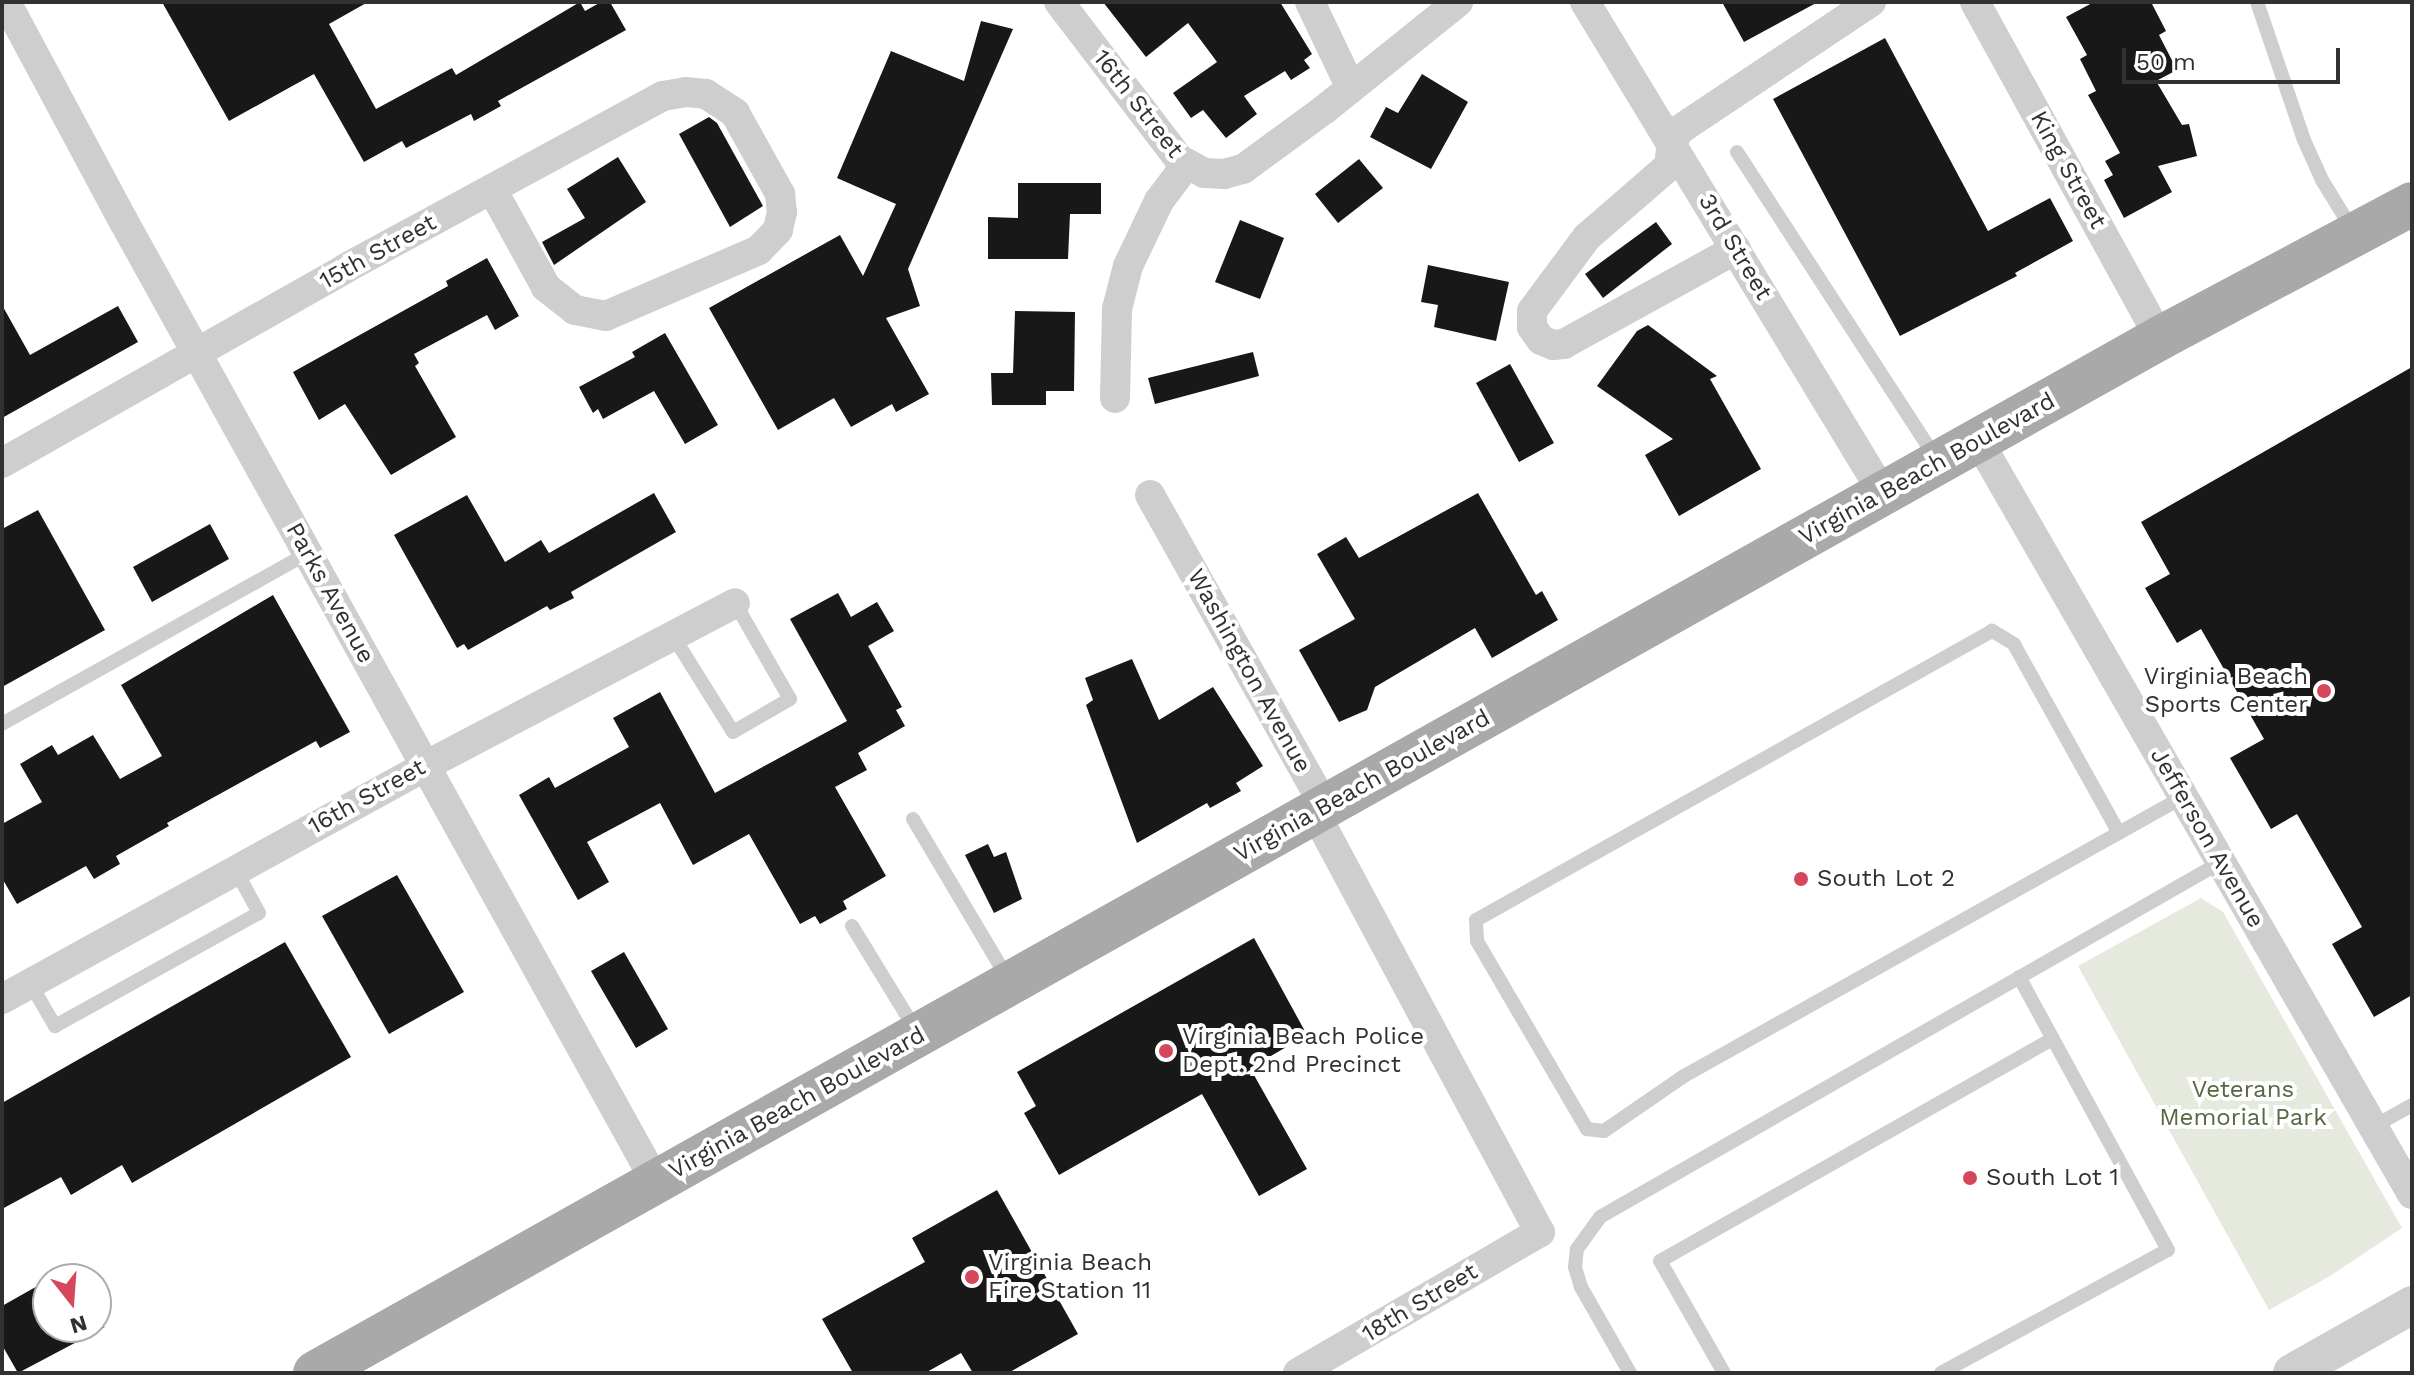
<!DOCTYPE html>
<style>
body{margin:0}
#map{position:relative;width:2414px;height:1375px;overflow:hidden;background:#fff;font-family:"Work Sans",sans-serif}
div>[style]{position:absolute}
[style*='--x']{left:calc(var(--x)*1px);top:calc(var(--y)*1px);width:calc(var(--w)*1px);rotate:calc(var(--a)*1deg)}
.green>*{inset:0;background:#e5e9de}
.building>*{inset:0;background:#181818}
.service>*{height:14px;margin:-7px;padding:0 7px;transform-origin:7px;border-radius:7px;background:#cecece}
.minor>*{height:30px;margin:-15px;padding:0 15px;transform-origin:15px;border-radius:15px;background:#cecece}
.tertiary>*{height:38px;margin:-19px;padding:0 19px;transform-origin:19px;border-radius:19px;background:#cecece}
.primary>*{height:44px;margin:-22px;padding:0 22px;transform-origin:22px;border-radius:22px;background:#a9a9a9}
.dots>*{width:22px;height:22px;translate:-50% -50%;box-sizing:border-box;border:4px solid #fff;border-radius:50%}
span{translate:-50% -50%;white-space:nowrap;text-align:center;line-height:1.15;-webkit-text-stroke:8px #fff;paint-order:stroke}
.street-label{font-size:24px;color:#313131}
.poi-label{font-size:24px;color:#313131}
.right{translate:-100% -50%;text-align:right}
.left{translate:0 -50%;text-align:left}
.park-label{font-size:24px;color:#576842}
.frame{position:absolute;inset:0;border:4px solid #313131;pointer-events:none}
.north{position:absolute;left:32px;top:1263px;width:80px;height:80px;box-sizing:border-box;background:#fff;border:2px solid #adadad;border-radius:50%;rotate:163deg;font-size:22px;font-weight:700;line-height:32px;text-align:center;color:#313131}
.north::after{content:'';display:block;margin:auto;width:28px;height:36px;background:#d4475c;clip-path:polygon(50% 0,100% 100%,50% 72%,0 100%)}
.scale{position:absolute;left:2122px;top:48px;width:218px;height:36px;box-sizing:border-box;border:4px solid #313131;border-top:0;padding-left:10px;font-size:24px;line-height:28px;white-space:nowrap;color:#313131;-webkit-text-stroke:6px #fff;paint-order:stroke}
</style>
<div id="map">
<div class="green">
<i style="clip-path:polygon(2201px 898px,2223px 912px,2402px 1228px,2330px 1276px,2269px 1310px,2078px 966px)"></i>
</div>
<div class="building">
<i style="clip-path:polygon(162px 2px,368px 2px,329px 24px,376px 109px,452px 68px,456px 75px,580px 2px,585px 11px,601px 2px,610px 2px,626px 30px,498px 101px,501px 106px,474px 121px,471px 114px,406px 148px,402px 141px,364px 162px,314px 74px,229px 121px)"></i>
<i style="clip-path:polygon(1103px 2px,1280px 2px,1312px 54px,1304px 60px,1310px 68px,1291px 80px,1285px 71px,1244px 96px,1257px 114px,1226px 138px,1203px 110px,1191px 118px,1173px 93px,1217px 62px,1188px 23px,1146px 57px)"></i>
<i style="clip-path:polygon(1722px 2px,1818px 2px,1744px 42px)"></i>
<i style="clip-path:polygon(2094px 2px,2151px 2px,2166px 31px,2159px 35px,2177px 70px,2156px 81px,2182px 125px,2189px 124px,2197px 156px,2158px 166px,2172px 192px,2124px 218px,2104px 180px,2113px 175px,2105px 161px,2120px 153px,2088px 95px,2096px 91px,2080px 59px,2087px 55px,2066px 17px)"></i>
<i style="clip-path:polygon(981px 21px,1013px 29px,908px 269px,920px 306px,886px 318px,929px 394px,896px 412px,892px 404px,851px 427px,834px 398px,778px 430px,709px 308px,840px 235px,863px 276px,896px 204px,837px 178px,891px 51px,964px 81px)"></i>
<i style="clip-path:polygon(1885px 38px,1988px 231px,2050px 198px,2073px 241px,2015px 273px,2017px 276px,1900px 336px,1773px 99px)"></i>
<i style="clip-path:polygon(1422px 74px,1468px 102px,1431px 169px,1370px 137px,1386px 107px,1398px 113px)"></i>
<i style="clip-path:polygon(709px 117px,717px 123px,763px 206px,730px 227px,679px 134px)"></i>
<i style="clip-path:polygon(618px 157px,646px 202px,554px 265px,542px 242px,585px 218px,567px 189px)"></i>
<i style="clip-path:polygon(1359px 159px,1383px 188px,1338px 223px,1315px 194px)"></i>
<i style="clip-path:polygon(1018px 183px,1101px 183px,1101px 214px,1070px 214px,1068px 259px,988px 259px,988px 217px,1018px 218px)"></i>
<i style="clip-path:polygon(1240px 220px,1284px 238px,1260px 299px,1215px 282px)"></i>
<i style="clip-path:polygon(1656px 222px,1672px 244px,1603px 298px,1585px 274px)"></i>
<i style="clip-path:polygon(487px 258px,519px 316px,495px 330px,487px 315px,414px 354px,419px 363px,415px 366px,456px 437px,391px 475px,345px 404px,319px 420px,293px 372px,448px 286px,446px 281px)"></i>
<i style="clip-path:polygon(1428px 265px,1509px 282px,1496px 341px,1434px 327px,1438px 305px,1421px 302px)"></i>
<i style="clip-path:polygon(2px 305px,30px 355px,118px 306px,138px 342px,2px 418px)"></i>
<i style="clip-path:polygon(1015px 311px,1075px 312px,1074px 391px,1046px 391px,1046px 405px,992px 405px,991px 373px,1013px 373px)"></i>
<i style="clip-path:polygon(1648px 325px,1717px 376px,1710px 379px,1761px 469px,1679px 516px,1645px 455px,1673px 439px,1597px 386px,1637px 331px)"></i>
<i style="clip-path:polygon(665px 333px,718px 425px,685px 444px,654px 391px,603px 419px,598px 409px,593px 413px,579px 387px,635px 357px,632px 352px)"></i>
<i style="clip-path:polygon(1253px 352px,1259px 376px,1155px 404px,1148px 378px)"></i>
<i style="clip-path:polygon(1510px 364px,1554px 443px,1519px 462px,1476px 383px)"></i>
<i style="clip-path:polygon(2412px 367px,2412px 995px,2374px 1017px,2332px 944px,2362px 927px,2297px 814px,2271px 829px,2230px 758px,2264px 739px,2201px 629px,2177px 643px,2145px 588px,2170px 574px,2141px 522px)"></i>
<i style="clip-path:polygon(654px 493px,676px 532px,571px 592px,574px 598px,550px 610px,547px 606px,468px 650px,464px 644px,457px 648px,394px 535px,467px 495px,505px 562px,541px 540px,549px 553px)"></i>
<i style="clip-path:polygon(1478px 493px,1536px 595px,1542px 591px,1558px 620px,1492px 658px,1475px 628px,1375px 687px,1367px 710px,1339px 722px,1299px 650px,1355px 619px,1317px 554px,1346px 537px,1359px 558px)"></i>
<i style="clip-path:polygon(38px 510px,105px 630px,2px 687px,2px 529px)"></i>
<i style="clip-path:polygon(210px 524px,229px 559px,152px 602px,133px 567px)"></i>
<i style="clip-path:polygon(838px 593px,851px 617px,877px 602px,894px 631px,868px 646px,902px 707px,896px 710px,905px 726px,858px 753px,867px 770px,835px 787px,886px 876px,843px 901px,847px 909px,820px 924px,815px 916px,800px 924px,749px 834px,693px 865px,660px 803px,587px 842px,609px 882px,578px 900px,519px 795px,549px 777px,555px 788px,629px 747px,613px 718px,660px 692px,715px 793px,847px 721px,790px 619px)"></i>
<i style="clip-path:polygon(273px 595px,350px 732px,320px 748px,316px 741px,167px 823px,169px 826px,116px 856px,120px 864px,94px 879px,86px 866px,17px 904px,2px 878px,2px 824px,42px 802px,20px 764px,52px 745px,58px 755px,93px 735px,120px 779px,162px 756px,121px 685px)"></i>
<i style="clip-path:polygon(1132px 659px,1159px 720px,1213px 687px,1263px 766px,1236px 783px,1241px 791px,1210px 808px,1207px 803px,1137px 843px,1086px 705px,1093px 700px,1085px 678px)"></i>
<i style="clip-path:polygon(988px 844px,994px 857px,1006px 852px,1022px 899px,994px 913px,965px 855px)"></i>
<i style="clip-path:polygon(397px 875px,464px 992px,389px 1034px,322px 916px)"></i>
<i style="clip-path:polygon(1254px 938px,1307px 1035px,1250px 1068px,1307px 1169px,1259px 1196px,1202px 1094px,1059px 1175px,1024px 1113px,1036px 1106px,1017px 1072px)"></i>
<i style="clip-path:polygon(285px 942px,351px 1057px,132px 1183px,122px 1165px,71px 1195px,61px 1177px,2px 1209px,2px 1103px)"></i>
<i style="clip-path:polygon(624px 952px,668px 1029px,636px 1048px,591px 971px)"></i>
<i style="clip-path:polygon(997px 1190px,1078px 1334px,1008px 1373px,973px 1373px,961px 1353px,925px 1373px,853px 1373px,822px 1319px,925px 1262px,912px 1238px)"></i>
<i style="clip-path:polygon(48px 1280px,48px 1327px,105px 1327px,18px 1373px,2px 1345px,2px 1306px)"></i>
</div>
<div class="service">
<i style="--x:2257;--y:2;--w:146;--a:71.2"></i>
<i style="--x:2304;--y:140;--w:44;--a:65.8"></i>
<i style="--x:2322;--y:180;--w:57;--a:58.5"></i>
<i style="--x:1737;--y:152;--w:365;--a:57"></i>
<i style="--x:673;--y:636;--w:113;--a:58"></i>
<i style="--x:733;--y:732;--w:66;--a:-30.1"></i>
<i style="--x:790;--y:699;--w:111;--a:-119.8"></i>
<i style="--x:2;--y:724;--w:351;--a:-29.2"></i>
<i style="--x:913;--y:819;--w:188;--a:59.3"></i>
<i style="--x:2119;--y:833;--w:216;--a:-119.1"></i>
<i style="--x:2014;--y:644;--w:26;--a:-149"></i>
<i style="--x:1992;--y:631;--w:591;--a:150.75"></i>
<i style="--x:1476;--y:920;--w:21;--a:87"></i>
<i style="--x:1477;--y:941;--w:218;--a:59.7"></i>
<i style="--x:1587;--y:1129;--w:17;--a:7"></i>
<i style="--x:1604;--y:1131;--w:97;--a:-34.5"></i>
<i style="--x:1684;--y:1076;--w:572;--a:-29.21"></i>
<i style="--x:852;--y:926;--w:124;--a:58.5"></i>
<i style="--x:30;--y:983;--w:50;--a:59.8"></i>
<i style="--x:55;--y:1026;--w:233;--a:-29"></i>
<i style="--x:259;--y:913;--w:50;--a:-118.6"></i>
<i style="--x:2373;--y:1127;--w:45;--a:-29.4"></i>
<i style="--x:1630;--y:1373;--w:99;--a:-119.7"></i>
<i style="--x:1581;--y:1287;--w:21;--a:-107"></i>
<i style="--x:1575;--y:1267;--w:18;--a:-84"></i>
<i style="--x:1577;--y:1249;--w:39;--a:-54"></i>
<i style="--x:1600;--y:1217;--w:715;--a:-29.75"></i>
<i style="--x:1724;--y:1373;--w:129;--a:-119.7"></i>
<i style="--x:1660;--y:1261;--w:451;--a:-29.5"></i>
<i style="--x:1941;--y:1373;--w:258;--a:-28.5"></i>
<i style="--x:2168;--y:1250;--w:311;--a:-118.6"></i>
</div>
<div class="minor">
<i style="--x:6;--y:2;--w:250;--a:61.8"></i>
<i style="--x:124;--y:222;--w:1098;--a:61.01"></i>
<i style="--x:1059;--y:2;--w:198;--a:52.6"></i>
<i style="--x:1179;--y:159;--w:29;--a:29"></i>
<i style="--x:1204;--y:173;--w:20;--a:3"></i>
<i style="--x:1224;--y:174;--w:20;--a:-15"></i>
<i style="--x:1243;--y:169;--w:102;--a:-36.2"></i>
<i style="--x:1325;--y:109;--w:171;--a:-38.8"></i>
<i style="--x:1310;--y:2;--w:95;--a:64.5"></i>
<i style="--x:1585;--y:2;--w:574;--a:58.75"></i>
<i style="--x:1975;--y:2;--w:384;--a:61.2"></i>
<i style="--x:1736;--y:249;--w:196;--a:151.1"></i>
<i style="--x:1564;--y:344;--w:11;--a:175"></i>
<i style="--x:1553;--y:345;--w:13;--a:-157"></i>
<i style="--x:1541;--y:340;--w:16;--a:-125"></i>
<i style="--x:1532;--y:327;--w:16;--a:-90"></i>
<i style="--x:1532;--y:311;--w:92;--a:-53.4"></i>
<i style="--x:1587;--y:237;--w:108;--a:-40.9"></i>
<i style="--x:1669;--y:166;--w:23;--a:-83"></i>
<i style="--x:1672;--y:143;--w:15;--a:-62"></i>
<i style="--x:1679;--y:130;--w:231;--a:-33.7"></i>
<i style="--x:1115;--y:398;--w:89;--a:-88.7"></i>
<i style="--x:1117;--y:309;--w:44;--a:-75.7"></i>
<i style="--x:1128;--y:266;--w:72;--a:-64.5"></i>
<i style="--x:1159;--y:201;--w:45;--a:-53.1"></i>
<i style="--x:1978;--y:440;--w:870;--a:60.08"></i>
<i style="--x:2;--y:463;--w:395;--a:-29.5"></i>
<i style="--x:346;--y:268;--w:361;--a:-28.5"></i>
<i style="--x:663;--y:96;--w:22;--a:-10"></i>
<i style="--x:685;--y:92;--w:21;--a:5"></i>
<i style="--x:706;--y:94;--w:35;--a:33"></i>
<i style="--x:735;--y:113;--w:93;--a:60.9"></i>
<i style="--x:780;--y:194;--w:18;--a:84"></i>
<i style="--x:782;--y:212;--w:18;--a:103"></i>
<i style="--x:778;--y:230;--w:28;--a:134"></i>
<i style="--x:759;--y:250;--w:167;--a:156.7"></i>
<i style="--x:606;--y:316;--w:32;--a:-169"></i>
<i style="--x:575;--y:310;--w:37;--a:-142"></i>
<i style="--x:546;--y:287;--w:112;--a:-118.9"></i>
<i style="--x:1150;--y:495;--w:343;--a:60.7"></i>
<i style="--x:1318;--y:794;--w:34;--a:82"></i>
<i style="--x:1323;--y:828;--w:459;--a:61.8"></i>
<i style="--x:1540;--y:1232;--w:280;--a:149.8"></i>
<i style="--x:2;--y:999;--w:483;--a:-28.8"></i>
<i style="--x:425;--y:766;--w:350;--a:-27.7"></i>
</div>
<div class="tertiary">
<i style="--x:2292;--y:1373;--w:138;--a:-29.5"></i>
</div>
<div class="primary">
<i style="--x:315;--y:1373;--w:2115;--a:-29.29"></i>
<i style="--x:2160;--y:338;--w:285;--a:-28"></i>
</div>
<div class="dots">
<i style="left:2324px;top:691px;background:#d4475c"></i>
<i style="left:1801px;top:879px;background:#d4475c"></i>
<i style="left:1166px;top:1051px;background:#d4475c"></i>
<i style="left:1970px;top:1178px;background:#d4475c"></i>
<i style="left:972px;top:1277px;background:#d4475c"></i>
</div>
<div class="street-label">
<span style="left:1138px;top:104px;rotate:52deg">16th Street</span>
<span style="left:2068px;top:170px;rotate:61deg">King Street</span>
<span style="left:1735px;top:247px;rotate:59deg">3rd Street</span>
<span style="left:378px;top:252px;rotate:-29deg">15th Street</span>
<span style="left:1927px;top:469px;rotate:-29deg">Virginia Beach Boulevard</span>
<span style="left:330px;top:593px;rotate:61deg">Parks Avenue</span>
<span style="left:1249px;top:671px;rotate:61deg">Washington Avenue</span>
<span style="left:1362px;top:786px;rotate:-29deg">Virginia Beach Boulevard</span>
<span style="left:367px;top:797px;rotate:-29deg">16th Street</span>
<span style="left:2207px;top:838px;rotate:60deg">Jefferson Avenue</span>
<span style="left:797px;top:1103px;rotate:-29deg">Virginia Beach Boulevard</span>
<span style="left:1420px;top:1303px;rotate:-31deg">18th Street</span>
</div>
<div class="poi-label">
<span class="right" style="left:2308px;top:691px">Virginia Beach<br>Sports Center</span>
<span class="left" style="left:1817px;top:879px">South Lot 2</span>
<span class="left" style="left:1182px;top:1051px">Virginia Beach Police<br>Dept. 2nd Precinct</span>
<span class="left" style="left:1986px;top:1178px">South Lot 1</span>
<span class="left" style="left:988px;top:1277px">Virginia Beach<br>Fire Station 11</span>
</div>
<div class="park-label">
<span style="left:2243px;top:1104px">Veterans<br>Memorial Park</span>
</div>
<div class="frame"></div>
<div class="north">N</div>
<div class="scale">50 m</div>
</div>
